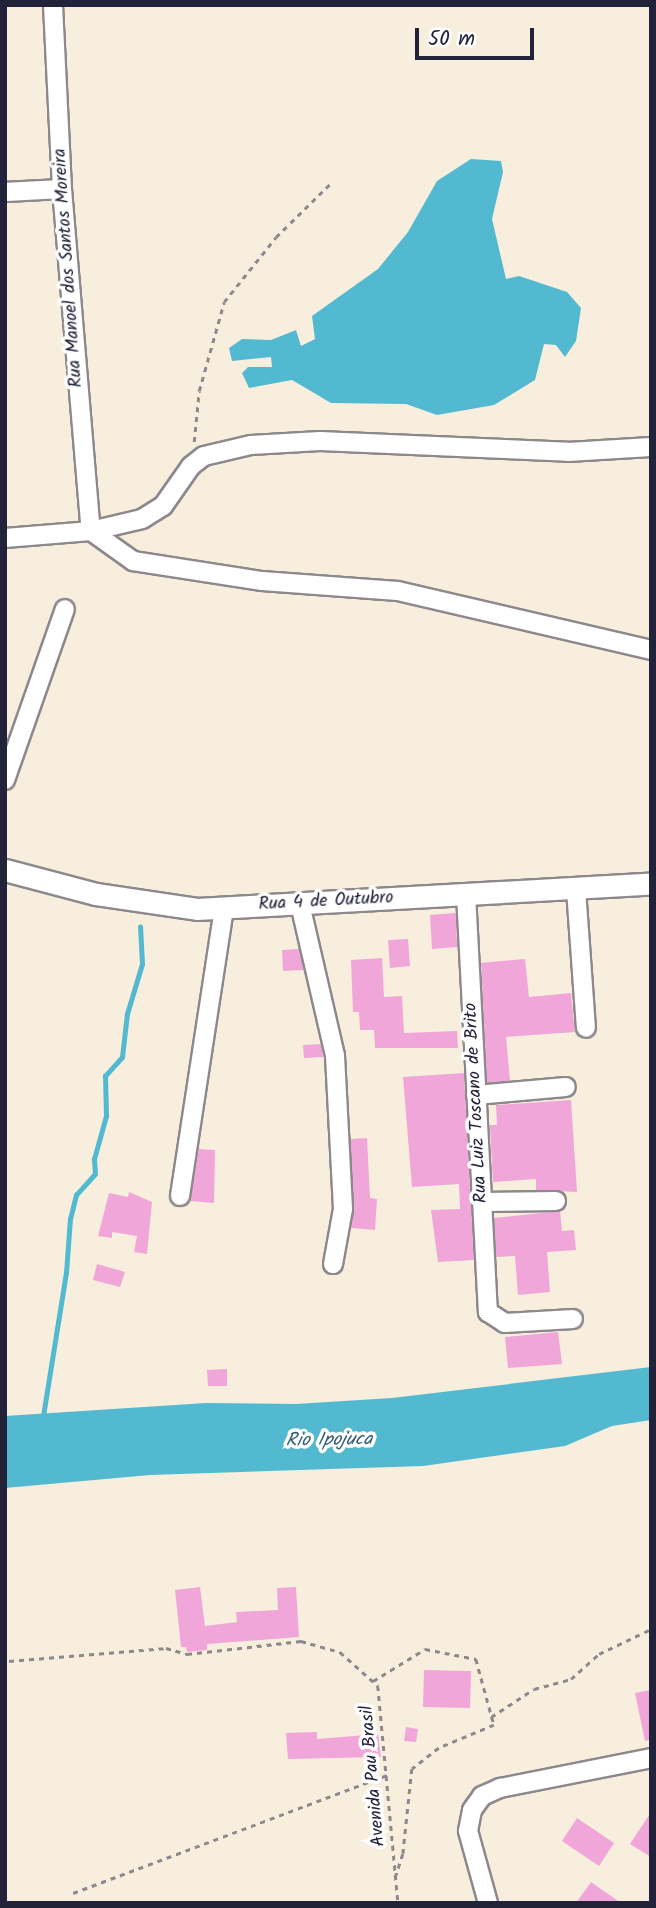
<!DOCTYPE html>
<style>
body{margin:0}
#map{position:relative;width:656px;height:1908px;overflow:hidden;background:#f8eede;font-family:Kalam,sans-serif}
div>[style]{position:absolute}
[style*='--x']{left:calc(var(--x)*1px);top:calc(var(--y)*1px);width:calc(var(--w)*1px);rotate:calc(var(--a)*1deg)}
.water>*{inset:0;background:#52b9d0}
.stream>*{height:4.5px;margin:-2.25px;padding:0 2.25px;transform-origin:2.25px;border-radius:2.25px;background:#52b9d0}
.building>*{inset:0;background:#f1a6da}
.path>*{height:2.5px;margin-top:-1.25px;transform-origin:0;background:repeating-linear-gradient(90deg,#8d888c 0 5px,transparent 0 10px)}
.roads{filter:drop-shadow(2px 0 #8d888c) drop-shadow(-2px 0 #8d888c) drop-shadow(0 2px #8d888c) drop-shadow(0 -2px #8d888c)}
.minor>*{height:18px;margin:-9px;padding:0 9px;transform-origin:9px;border-radius:9px;background:#fff}
.major>*{height:21px;margin:-10.5px;padding:0 10.5px;transform-origin:10.5px;border-radius:10.5px;background:#fff}
span{translate:-50% -50%;white-space:nowrap;text-align:center;line-height:1.15;-webkit-text-stroke:7px #fff;paint-order:stroke}
.street-label{font-size:18px;color:#22223b}
.water-label{font-size:19px;color:#355e77;font-style:italic}
.frame{position:absolute;inset:0;border:7px solid #22223b;pointer-events:none}
.scale{position:absolute;left:415px;top:28px;width:119px;height:32px;box-sizing:border-box;border:4px solid #22223b;border-top:0;padding-left:9px;font-size:21px;line-height:24px;white-space:nowrap;color:#22223b;-webkit-text-stroke:5px #fff;paint-order:stroke}
</style>
<div id="map">
<div class="water">
<i style="clip-path:polygon(471px 159px,501px 161px,503px 172px,492px 219px,506px 279px,519px 276px,567px 292px,581px 308px,576px 341px,565px 357px,556px 345px,544px 344px,535px 380px,494px 405px,437px 415px,406px 404px,331px 403px,292px 380px,249px 388px,242px 373px,248px 367px,272px 367px,271px 357px,232px 361px,229px 348px,242px 339px,271px 340px,296px 330px,301px 346px,315px 339px,312px 316px,378px 269px,408px 232px,437px 181px)"></i>
<i style="clip-path:polygon(651px 1367px,651px 1420px,612px 1426px,565px 1446px,423px 1466px,150px 1475px,5px 1488px,5px 1416px,206px 1403px,296px 1404px,392px 1398px)"></i>
</div>
<div class="stream">
<i style="--x:43;--y:1416;--w:145;--a:-80.9"></i>
<i style="--x:66;--y:1273;--w:54;--a:-85.8"></i>
<i style="--x:70;--y:1219;--w:25;--a:-76"></i>
<i style="--x:76;--y:1195;--w:28;--a:-48"></i>
<i style="--x:95;--y:1174;--w:15;--a:-94"></i>
<i style="--x:94;--y:1159;--w:45;--a:-74.4"></i>
<i style="--x:106;--y:1116;--w:40;--a:-91.4"></i>
<i style="--x:105;--y:1076;--w:25;--a:-48"></i>
<i style="--x:122;--y:1057;--w:43;--a:-83.4"></i>
<i style="--x:127;--y:1014;--w:52;--a:-73.3"></i>
<i style="--x:142;--y:964;--w:37;--a:-93"></i>
</div>
<div class="building">
<i style="clip-path:polygon(456px 913px,457px 947px,432px 949px,430px 915px)"></i>
<i style="clip-path:polygon(408px 939px,410px 966px,390px 968px,388px 940px)"></i>
<i style="clip-path:polygon(299px 949px,304px 970px,283px 971px,282px 950px)"></i>
<i style="clip-path:polygon(382px 958px,384px 997px,402px 996px,404px 1033px,457px 1031px,458px 1048px,375px 1048px,374px 1030px,360px 1030px,359px 1012px,353px 1012px,351px 960px)"></i>
<i style="clip-path:polygon(525px 959px,529px 997px,571px 993px,575px 1032px,506px 1037px,510px 1081px,487px 1083px,481px 963px)"></i>
<i style="clip-path:polygon(321px 1044px,323px 1057px,304px 1058px,303px 1045px)"></i>
<i style="clip-path:polygon(464px 1073px,474px 1260px,438px 1262px,431px 1210px,460px 1209px,459px 1184px,412px 1187px,403px 1077px)"></i>
<i style="clip-path:polygon(571px 1100px,577px 1192px,536px 1190px,536px 1179px,493px 1182px,490px 1125px,497px 1125px,496px 1105px)"></i>
<i style="clip-path:polygon(367px 1138px,370px 1198px,377px 1199px,375px 1230px,351px 1228px,351px 1139px)"></i>
<i style="clip-path:polygon(199px 1149px,215px 1150px,214px 1203px,190px 1201px)"></i>
<i style="clip-path:polygon(129px 1192px,152px 1202px,147px 1254px,134px 1252px,137px 1236px,112px 1232px,112px 1238px,98px 1236px,109px 1193px,128px 1197px)"></i>
<i style="clip-path:polygon(560px 1211px,562px 1231px,574px 1230px,576px 1250px,547px 1252px,550px 1292px,518px 1295px,515px 1256px,496px 1257px,494px 1218px)"></i>
<i style="clip-path:polygon(97px 1264px,125px 1272px,120px 1287px,93px 1280px)"></i>
<i style="clip-path:polygon(558px 1332px,562px 1364px,508px 1368px,505px 1337px)"></i>
<i style="clip-path:polygon(227px 1369px,227px 1386px,208px 1386px,207px 1370px)"></i>
<i style="clip-path:polygon(200px 1587px,205px 1626px,237px 1622px,236px 1612px,278px 1610px,277px 1588px,296px 1587px,299px 1637px,207px 1644px,207px 1650px,187px 1652px,186px 1647px,181px 1647px,175px 1590px)"></i>
<i style="clip-path:polygon(424px 1670px,471px 1671px,470px 1708px,423px 1707px)"></i>
<i style="clip-path:polygon(651px 1690px,651px 1740px,645px 1741px,635px 1693px)"></i>
<i style="clip-path:polygon(406px 1727px,418px 1729px,416px 1742px,404px 1741px)"></i>
<i style="clip-path:polygon(317px 1732px,317px 1739px,378px 1734px,381px 1757px,288px 1759px,286px 1733px)"></i>
<i style="clip-path:polygon(651px 1812px,651px 1857px,630px 1844px)"></i>
<i style="clip-path:polygon(577px 1818px,614px 1843px,599px 1866px,562px 1841px)"></i>
<i style="clip-path:polygon(591px 1882px,621px 1903px,576px 1903px)"></i>
</div>
<div class="path">
<i style="--x:194;--y:442;--w:51;--a:-84.4"></i>
<i style="--x:199;--y:391;--w:92;--a:-74.3"></i>
<i style="--x:224;--y:302;--w:83;--a:-51.3"></i>
<i style="--x:276;--y:237;--w:77;--a:-44.5"></i>
<i style="--x:9;--y:1661;--w:158;--a:-4.7"></i>
<i style="--x:166;--y:1648;--w:22;--a:16"></i>
<i style="--x:187;--y:1654;--w:115;--a:-6.5"></i>
<i style="--x:301;--y:1641;--w:41;--a:15.8"></i>
<i style="--x:340;--y:1652;--w:51;--a:41.8"></i>
<i style="--x:378;--y:1686;--w:218;--a:84.7"></i>
<i style="--x:373;--y:1681;--w:61;--a:-31.6"></i>
<i style="--x:425;--y:1649;--w:52;--a:11.1"></i>
<i style="--x:476;--y:1659;--w:68;--a:74.7"></i>
<i style="--x:494;--y:1725;--w:60;--a:157.3"></i>
<i style="--x:439;--y:1748;--w:34;--a:142"></i>
<i style="--x:412;--y:1769;--w:85;--a:96"></i>
<i style="--x:403;--y:1854;--w:25;--a:108"></i>
<i style="--x:491;--y:1717;--w:51;--a:-33.1"></i>
<i style="--x:534;--y:1689;--w:38;--a:-15"></i>
<i style="--x:571;--y:1679;--w:38;--a:-42"></i>
<i style="--x:599;--y:1654;--w:58;--a:-25.7"></i>
<i style="--x:73;--y:1893;--w:338;--a:-20.6"></i>
</div>
<div class="roads">
<div class="minor">
<i style="--x:53;--y:5;--w:184;--a:87.2"></i>
<i style="--x:62;--y:189;--w:343;--a:85.2"></i>
<i style="--x:5;--y:192;--w:57;--a:-3"></i>
<i style="--x:91;--y:531;--w:52;--a:35.5"></i>
<i style="--x:133;--y:561;--w:131;--a:8.8"></i>
<i style="--x:262;--y:581;--w:136;--a:4.2"></i>
<i style="--x:398;--y:591;--w:260;--a:13.1"></i>
<i style="--x:5;--y:538;--w:86;--a:-4.7"></i>
<i style="--x:91;--y:531;--w:52;--a:-13.2"></i>
<i style="--x:142;--y:519;--w:25;--a:-32"></i>
<i style="--x:163;--y:506;--w:49;--a:-55"></i>
<i style="--x:191;--y:466;--w:16;--a:-38"></i>
<i style="--x:204;--y:456;--w:48;--a:-13.2"></i>
<i style="--x:251;--y:445;--w:69;--a:-3.3"></i>
<i style="--x:320;--y:441;--w:248;--a:2.5"></i>
<i style="--x:568;--y:452;--w:83;--a:-3.4"></i>
<i style="--x:5;--y:780;--w:181;--a:-70.7"></i>
<i style="--x:576;--y:889;--w:139;--a:85.9"></i>
<i style="--x:466;--y:894;--w:419;--a:87"></i>
<i style="--x:488;--y:1312;--w:20;--a:33"></i>
<i style="--x:505;--y:1323;--w:68;--a:-3.4"></i>
<i style="--x:300;--y:904;--w:156;--a:77"></i>
<i style="--x:335;--y:1056;--w:153;--a:87"></i>
<i style="--x:343;--y:1209;--w:56;--a:100.3"></i>
<i style="--x:476;--y:1095;--w:90;--a:-5.1"></i>
<i style="--x:180;--y:1196;--w:291;--a:-81.3"></i>
<i style="--x:484;--y:1202;--w:72;--a:-0.8"></i>
<i style="--x:488;--y:1903;--w:75;--a:-105.5"></i>
<i style="--x:468;--y:1831;--w:21;--a:-79"></i>
<i style="--x:472;--y:1810;--w:17;--a:-54"></i>
<i style="--x:482;--y:1796;--w:20;--a:-24"></i>
<i style="--x:500;--y:1788;--w:154;--a:-11.2"></i>
</div>
<div class="major">
<i style="--x:5;--y:870;--w:94;--a:14.8"></i>
<i style="--x:96;--y:894;--w:102;--a:8.4"></i>
<i style="--x:197;--y:909;--w:455;--a:-3.2"></i>
</div>
</div>
<div class="street-label">
<span style="left:69px;top:268px;rotate:-94deg">Rua Manoel dos Santos Moreira</span>
<span style="left:326px;top:902px;rotate:-3deg">Rua 4 de Outubro</span>
<span style="left:477px;top:1103px;rotate:-93deg">Rua Luiz Toscano de Brito</span>
<span style="left:374px;top:1776px;rotate:-95deg">Avenida Pau Brasil</span>
</div>
<div class="water-label">
<span style="left:329px;top:1441px;rotate:-1deg">Rio Ipojuca</span>
</div>
<div class="frame"></div>
<div class="scale">50 m</div>
</div>
